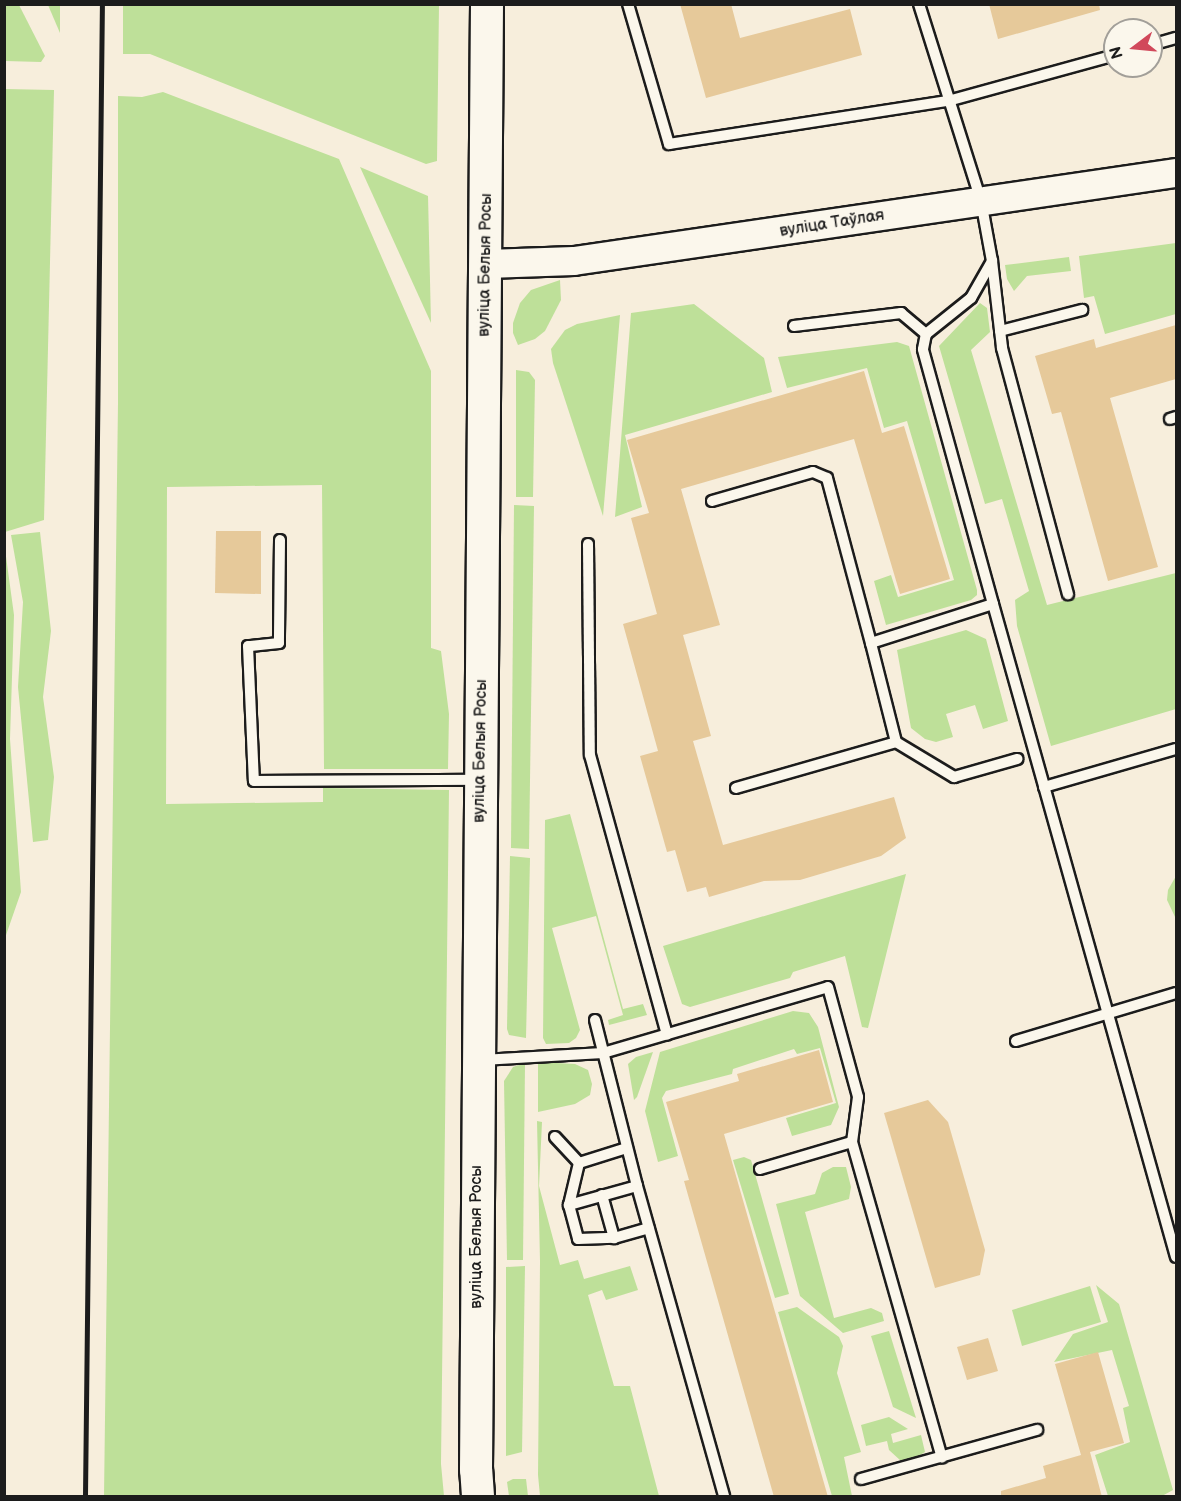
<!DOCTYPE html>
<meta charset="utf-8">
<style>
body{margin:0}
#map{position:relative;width:1181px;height:1501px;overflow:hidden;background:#f7eedc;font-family:"Balsamiq Sans",sans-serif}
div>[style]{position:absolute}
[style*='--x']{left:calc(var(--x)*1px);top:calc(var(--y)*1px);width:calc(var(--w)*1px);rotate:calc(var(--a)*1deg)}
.green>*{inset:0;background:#bee099}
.building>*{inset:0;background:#e6c99a}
.roads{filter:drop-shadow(2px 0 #1c1c1c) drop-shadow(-2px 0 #1c1c1c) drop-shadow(0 2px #1c1c1c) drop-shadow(0 -2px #1c1c1c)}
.service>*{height:10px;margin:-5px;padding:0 5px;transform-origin:5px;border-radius:5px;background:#fbf7ec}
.tertiary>*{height:28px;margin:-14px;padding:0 14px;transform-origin:14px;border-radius:14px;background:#fbf7ec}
.secondary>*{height:32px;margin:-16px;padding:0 16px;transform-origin:16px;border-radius:16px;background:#fbf7ec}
.rail>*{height:4.5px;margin:-2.25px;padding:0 2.25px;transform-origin:2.25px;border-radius:2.25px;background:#1c1c1c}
span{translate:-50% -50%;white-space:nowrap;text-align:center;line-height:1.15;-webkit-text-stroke:4.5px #fbf7ec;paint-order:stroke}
.street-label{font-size:16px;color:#1c1c1c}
.frame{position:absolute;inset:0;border:6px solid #1c1c1c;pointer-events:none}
.north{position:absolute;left:1103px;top:18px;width:60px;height:60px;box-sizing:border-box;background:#fbf7ec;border:2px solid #a29f99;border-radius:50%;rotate:254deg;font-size:16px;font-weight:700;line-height:24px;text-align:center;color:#1c1c1c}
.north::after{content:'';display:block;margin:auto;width:21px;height:27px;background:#d1495b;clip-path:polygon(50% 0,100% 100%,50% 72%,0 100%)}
</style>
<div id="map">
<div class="green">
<i style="clip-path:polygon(4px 5px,19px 5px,45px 56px,41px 62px,5px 61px)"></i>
<i style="clip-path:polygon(48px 5px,60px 5px,60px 33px)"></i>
<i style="clip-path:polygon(123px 5px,439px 5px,437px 161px,426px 164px,150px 54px,123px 54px)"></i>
<i style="clip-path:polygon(5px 89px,54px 90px,44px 520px,5px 532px)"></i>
<i style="clip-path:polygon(163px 92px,339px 159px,431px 371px,431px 648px,441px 651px,449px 714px,448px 769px,324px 769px,322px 485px,167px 487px,166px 804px,323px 802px,323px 788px,449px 790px,441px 1464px,444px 1496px,104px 1496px,118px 402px,118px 96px,142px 97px)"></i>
<i style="clip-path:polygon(360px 167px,428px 196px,431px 323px)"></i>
<i style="clip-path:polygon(1176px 243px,1176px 314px,1105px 334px,1094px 296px,1084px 298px,1079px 256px)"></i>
<i style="clip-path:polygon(1069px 257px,1071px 271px,1027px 276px,1014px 291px,1007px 279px,1005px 265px)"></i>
<i style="clip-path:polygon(560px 280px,561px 300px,545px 331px,535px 339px,518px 345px,513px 333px,513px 323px,520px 303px,531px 290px)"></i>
<i style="clip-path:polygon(980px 303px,987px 308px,990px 332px,971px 350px,1047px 605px,1176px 573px,1176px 709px,1051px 746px,1017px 626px,1015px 600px,1029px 591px,1002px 499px,985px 504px,939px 346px)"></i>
<i style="clip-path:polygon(694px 304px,764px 358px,772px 392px,625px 435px,642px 507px,615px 517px,631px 313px)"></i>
<i style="clip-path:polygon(620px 315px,603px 516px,553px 363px,551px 349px,565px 330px,577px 324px)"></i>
<i style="clip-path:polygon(897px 342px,909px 346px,977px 590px,977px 595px,971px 600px,886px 625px,874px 581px,891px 575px,898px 597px,954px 580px,907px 421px,884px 428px,867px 368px,787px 388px,778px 357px)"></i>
<i style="clip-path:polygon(516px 370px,529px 372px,535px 380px,533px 497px,516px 497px)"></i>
<i style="clip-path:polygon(514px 505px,534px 506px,529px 849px,511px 848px)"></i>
<i style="clip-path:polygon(40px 532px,51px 631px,43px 697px,54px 777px,48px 840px,33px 842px,18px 687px,23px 602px,11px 535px)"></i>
<i style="clip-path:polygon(5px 549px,14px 615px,10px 739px,21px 892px,5px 938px)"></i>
<i style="clip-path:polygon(966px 630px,986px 639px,1008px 721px,983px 729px,975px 705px,946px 714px,953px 737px,936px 742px,925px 739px,911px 728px,897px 650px)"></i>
<i style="clip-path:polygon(570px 814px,623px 1009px,643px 1004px,647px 1015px,609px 1025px,608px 1020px,623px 1015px,596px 916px,552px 928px,580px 1030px,576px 1038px,569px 1043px,546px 1044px,543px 1038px,545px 820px)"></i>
<i style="clip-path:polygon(510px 856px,530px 858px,526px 1038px,509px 1035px,507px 1029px)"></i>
<i style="clip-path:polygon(906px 874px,868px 1028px,862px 1027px,845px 956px,793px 972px,790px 978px,690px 1007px,682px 1004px,663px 946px)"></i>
<i style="clip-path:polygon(1176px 876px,1176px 919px,1167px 900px,1168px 890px)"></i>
<i style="clip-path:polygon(793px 1011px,809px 1013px,818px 1027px,839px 1107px,831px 1125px,792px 1136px,786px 1118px,836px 1103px,820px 1048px,797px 1054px,794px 1049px,733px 1069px,732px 1074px,666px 1091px,662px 1098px,678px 1156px,658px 1162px,645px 1111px,660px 1052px)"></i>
<i style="clip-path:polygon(653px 1052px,637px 1097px,634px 1100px,628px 1064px,636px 1057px)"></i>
<i style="clip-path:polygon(538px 1062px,575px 1064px,588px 1070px,592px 1084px,590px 1095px,575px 1104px,538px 1112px)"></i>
<i style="clip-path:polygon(525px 1063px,523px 1260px,507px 1260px,504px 1081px,513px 1067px)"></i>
<i style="clip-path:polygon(537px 1121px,542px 1122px,539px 1186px,560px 1265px,578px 1260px,584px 1279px,630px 1266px,638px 1290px,606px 1300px,602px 1290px,588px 1295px,614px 1386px,630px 1386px,659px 1496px,540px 1496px,538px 1475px,540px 1262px)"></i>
<i style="clip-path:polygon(744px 1157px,751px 1160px,789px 1294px,775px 1298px,733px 1160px)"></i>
<i style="clip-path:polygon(833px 1167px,846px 1167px,851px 1187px,849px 1199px,805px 1212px,834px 1318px,871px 1308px,882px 1313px,884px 1321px,843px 1333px,800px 1296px,776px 1204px,815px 1194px,822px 1173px)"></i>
<i style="clip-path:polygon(525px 1266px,522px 1452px,506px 1456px,506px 1267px)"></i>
<i style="clip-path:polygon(1096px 1285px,1119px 1304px,1173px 1490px,1162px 1496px,1108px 1496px,1095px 1455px,1130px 1442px,1123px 1408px,1129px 1406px,1112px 1350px,1054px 1362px,1073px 1334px,1108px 1322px)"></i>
<i style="clip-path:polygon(1090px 1286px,1101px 1322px,1022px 1346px,1012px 1310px)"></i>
<i style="clip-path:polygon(797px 1307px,839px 1337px,843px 1346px,837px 1373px,861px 1452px,844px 1457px,852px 1496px,832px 1496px,778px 1312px)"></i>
<i style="clip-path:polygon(889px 1331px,916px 1418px,893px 1407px,871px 1336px)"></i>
<i style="clip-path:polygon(889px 1417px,908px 1429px,891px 1434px,893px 1443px,921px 1435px,925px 1452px,912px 1460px,901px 1461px,889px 1450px,887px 1441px,866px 1446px,861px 1425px)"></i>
<i style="clip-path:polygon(513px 1479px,526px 1479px,528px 1496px,509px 1496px,507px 1482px)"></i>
</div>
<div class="building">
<i style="clip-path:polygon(680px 4px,731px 4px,740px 38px,850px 9px,862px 55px,706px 98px)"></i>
<i style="clip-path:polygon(989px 4px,1099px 4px,1100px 10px,998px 39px)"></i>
<i style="clip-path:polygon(1176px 325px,1176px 379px,1110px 398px,1158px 567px,1108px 581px,1061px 412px,1052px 414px,1035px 356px,1094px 339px,1096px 348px)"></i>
<i style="clip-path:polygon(864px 371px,882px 433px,904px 426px,950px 579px,900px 594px,854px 439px,681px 489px,720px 625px,683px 635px,711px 736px,693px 741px,723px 845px,894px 797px,906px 838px,881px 856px,800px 880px,764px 881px,709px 897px,706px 887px,687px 892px,675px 850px,667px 852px,640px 756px,658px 751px,623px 624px,657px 614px,631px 518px,649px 513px,627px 440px)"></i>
<i style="clip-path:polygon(216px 531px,261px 531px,261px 594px,215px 593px)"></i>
<i style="clip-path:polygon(819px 1050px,833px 1102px,724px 1134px,828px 1497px,774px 1497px,684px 1181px,689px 1180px,666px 1102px,739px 1081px,737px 1074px)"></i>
<i style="clip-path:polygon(928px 1100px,948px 1122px,985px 1250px,980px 1275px,935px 1288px,884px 1113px)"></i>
<i style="clip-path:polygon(988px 1338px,998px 1371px,967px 1380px,957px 1347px)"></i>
<i style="clip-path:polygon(1098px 1352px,1124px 1443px,1090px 1452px,1102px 1497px,1001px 1497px,1001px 1491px,1046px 1478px,1043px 1466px,1081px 1455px,1055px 1364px)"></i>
</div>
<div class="roads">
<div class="service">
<i style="--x:628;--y:4;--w:146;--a:73.7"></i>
<i style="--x:669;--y:144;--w:282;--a:-8.8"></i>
<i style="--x:948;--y:101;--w:173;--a:-15.4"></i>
<i style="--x:919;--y:4;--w:207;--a:72.5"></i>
<i style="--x:981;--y:201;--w:61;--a:79.6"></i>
<i style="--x:992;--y:261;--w:88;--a:83.4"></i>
<i style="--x:1002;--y:348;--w:255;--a:75"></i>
<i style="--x:1151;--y:45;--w:26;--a:-16"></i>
<i style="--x:794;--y:326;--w:108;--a:-6.9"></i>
<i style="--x:901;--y:313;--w:33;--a:40"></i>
<i style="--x:1000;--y:331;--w:85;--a:-14.4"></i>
<i style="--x:1170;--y:419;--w:6;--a:-18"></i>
<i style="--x:712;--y:501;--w:105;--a:-16"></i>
<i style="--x:813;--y:472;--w:15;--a:23"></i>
<i style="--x:827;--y:478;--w:171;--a:75.1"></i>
<i style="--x:280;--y:540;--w:103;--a:90.6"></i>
<i style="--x:279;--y:643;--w:31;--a:174"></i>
<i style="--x:248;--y:646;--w:135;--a:87.5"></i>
<i style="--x:254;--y:781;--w:224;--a:-0.3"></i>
<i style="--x:588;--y:544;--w:211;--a:89.5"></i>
<i style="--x:590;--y:755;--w:290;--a:74.6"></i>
<i style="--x:993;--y:604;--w:678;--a:74.34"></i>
<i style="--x:896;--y:742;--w:68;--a:31.1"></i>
<i style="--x:954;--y:777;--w:66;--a:-15.9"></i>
<i style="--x:1044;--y:787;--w:137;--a:-16.1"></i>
<i style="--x:736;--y:788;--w:166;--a:-16"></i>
<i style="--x:896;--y:742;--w:102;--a:-104.2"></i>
<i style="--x:871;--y:643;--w:128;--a:-17.7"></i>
<i style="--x:993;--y:604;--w:264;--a:-105.4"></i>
<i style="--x:923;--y:349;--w:15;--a:-79"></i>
<i style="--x:926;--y:334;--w:58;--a:-38.7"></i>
<i style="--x:971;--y:298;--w:43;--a:-60.4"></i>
<i style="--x:595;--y:1020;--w:171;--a:75.8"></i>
<i style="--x:637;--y:1186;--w:322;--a:74.3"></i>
<i style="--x:1016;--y:1041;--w:167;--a:-16.7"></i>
<i style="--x:482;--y:1060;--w:121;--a:-3.3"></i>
<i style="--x:603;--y:1053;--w:234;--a:-16.3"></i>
<i style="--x:828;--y:987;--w:114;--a:74.7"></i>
<i style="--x:858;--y:1097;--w:45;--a:97.6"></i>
<i style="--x:852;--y:1142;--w:328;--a:74.1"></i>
<i style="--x:555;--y:1137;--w:35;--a:47"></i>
<i style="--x:760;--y:1169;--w:96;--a:-16.4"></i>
<i style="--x:637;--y:1186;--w:71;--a:164.4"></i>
<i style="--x:569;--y:1205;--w:35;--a:75"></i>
<i style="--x:578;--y:1239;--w:36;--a:-2"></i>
<i style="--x:614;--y:1238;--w:36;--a:-16"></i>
<i style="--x:602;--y:1195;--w:45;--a:74.4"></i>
<i style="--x:569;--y:1205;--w:43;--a:-76.6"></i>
<i style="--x:579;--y:1163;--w:50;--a:-17.4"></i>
<i style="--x:861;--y:1479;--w:183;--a:-15.6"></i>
</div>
<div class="tertiary">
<i style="--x:487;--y:264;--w:87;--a:-2"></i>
<i style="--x:574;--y:261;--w:608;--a:-8.32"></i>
</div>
<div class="secondary">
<i style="--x:478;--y:1496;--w:26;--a:-94"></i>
<i style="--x:476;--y:1470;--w:1466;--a:-89.57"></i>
</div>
</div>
<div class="rail">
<i style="--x:85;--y:1496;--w:1492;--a:-89.35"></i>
</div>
<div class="street-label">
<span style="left:832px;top:224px;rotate:-9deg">вуліца Таўлая</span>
<span style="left:486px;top:265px;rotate:-89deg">вуліца Белыя Росы</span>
<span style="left:481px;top:751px;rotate:-89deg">вуліца Белыя Росы</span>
<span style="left:477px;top:1237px;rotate:-90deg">вуліца Белыя Росы</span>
</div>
<div class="frame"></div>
<div class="north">N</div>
</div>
